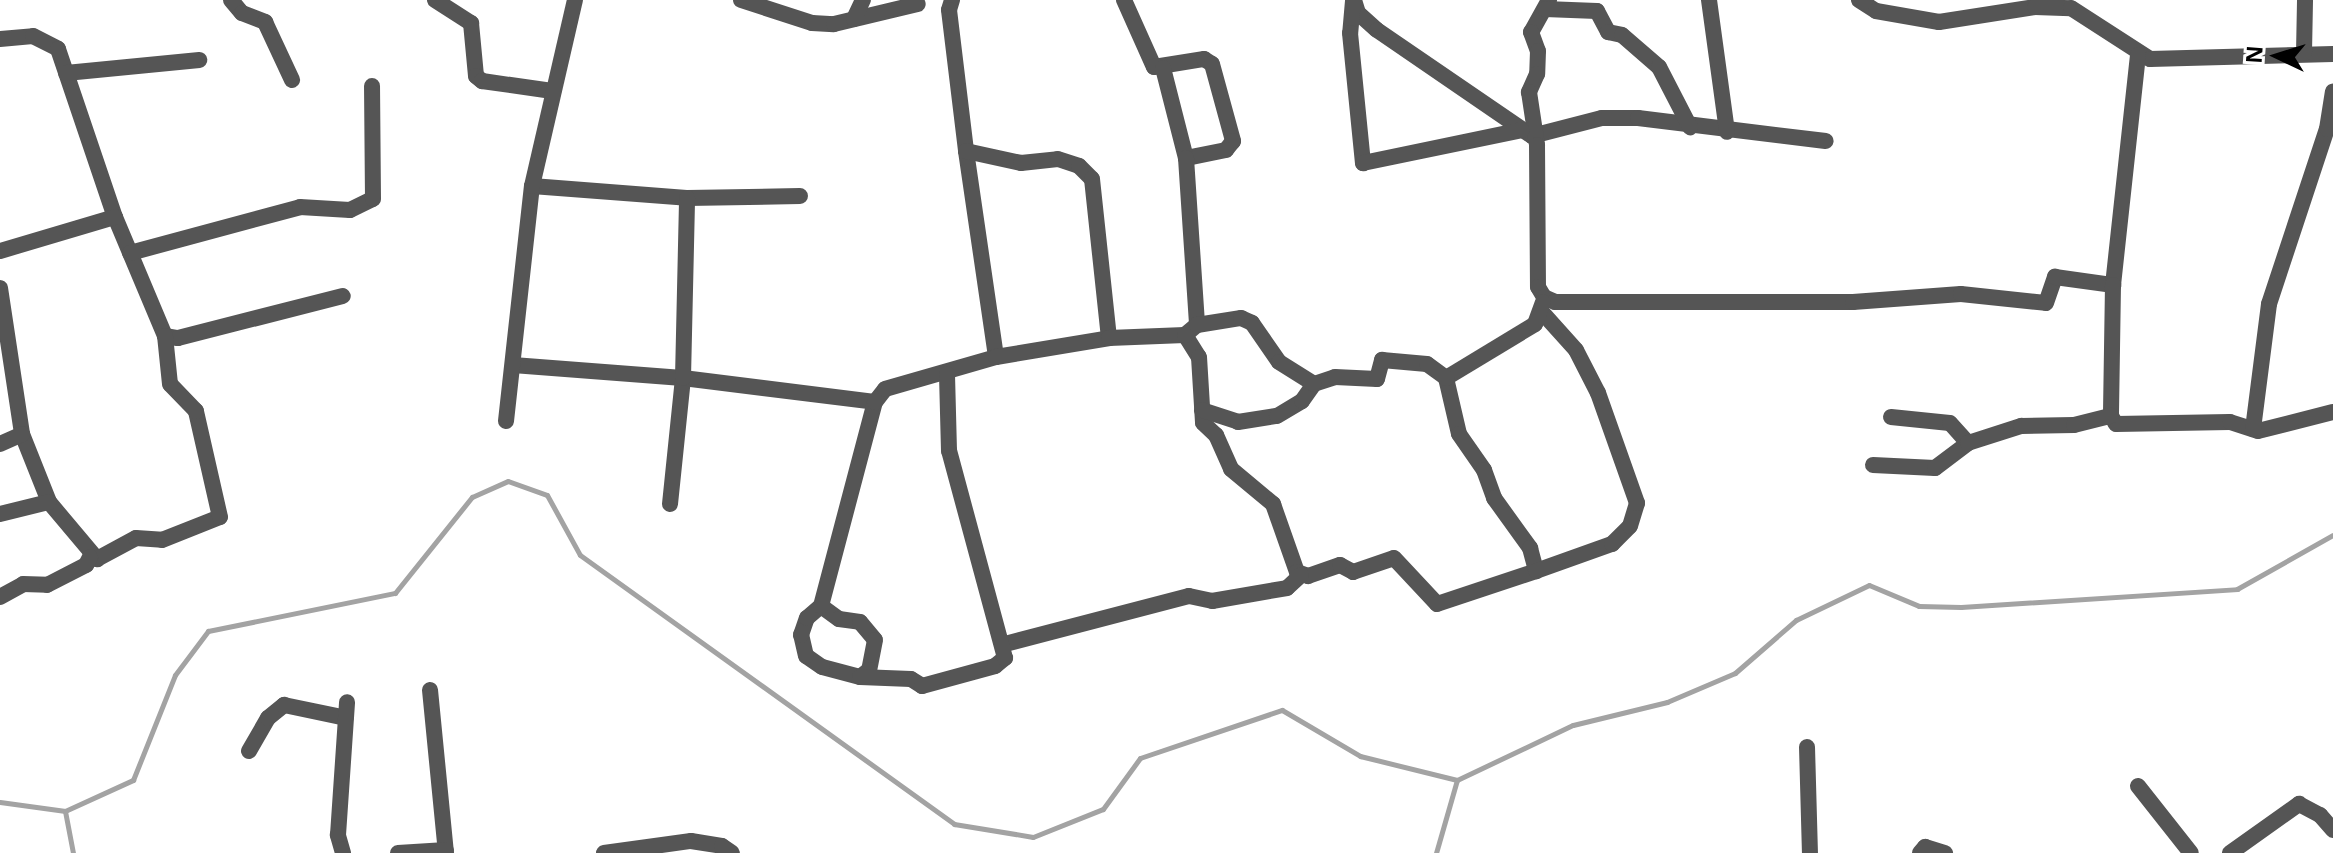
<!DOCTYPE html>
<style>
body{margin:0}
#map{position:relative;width:2333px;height:853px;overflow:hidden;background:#fff;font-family:"Noto Sans",sans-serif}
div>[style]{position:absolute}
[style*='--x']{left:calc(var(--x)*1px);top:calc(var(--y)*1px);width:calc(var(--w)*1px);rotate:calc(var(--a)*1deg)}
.stream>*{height:5px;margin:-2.5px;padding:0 2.5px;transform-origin:2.5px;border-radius:2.5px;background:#a3a3a3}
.street>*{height:16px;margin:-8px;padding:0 8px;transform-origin:8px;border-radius:8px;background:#555}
span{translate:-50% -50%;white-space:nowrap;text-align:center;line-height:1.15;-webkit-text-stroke:6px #fff;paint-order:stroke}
.north{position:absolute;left:2237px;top:16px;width:80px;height:80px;-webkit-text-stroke:6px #fff;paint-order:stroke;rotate:274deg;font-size:22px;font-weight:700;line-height:32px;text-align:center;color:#000}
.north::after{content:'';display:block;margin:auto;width:28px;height:36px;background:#000;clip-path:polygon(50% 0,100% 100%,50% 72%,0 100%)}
</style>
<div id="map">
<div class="stream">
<i style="--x:0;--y:802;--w:66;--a:7.9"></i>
<i style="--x:65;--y:811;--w:75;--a:-24.5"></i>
<i style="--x:133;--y:780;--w:113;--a:-68.2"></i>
<i style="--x:175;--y:675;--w:55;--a:-53.1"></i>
<i style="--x:208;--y:631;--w:191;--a:-11.5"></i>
<i style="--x:395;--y:593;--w:123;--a:-51.3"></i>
<i style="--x:472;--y:497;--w:39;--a:-24"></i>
<i style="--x:508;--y:481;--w:41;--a:19.7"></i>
<i style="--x:547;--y:495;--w:68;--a:61.2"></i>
<i style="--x:580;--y:555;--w:461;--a:35.7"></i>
<i style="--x:954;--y:824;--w:80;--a:9.3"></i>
<i style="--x:1033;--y:837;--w:75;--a:-21.8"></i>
<i style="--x:1103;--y:809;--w:63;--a:-54"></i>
<i style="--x:1140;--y:758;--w:150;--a:-18.7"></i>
<i style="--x:1282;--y:710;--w:91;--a:30.5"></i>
<i style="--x:1360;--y:756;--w:100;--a:13.9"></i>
<i style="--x:1457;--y:780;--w:128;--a:-25.4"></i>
<i style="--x:1573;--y:725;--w:97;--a:-13.7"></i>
<i style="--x:1667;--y:702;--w:74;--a:-23.1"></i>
<i style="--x:1735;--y:673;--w:81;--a:-41"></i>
<i style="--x:1796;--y:620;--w:81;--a:-25.6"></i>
<i style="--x:1869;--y:585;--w:54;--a:22.8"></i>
<i style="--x:1919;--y:606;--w:42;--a:1.4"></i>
<i style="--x:1961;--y:607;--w:277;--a:-3.7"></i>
<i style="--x:2237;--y:589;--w:110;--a:-29.4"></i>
<i style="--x:65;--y:811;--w:43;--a:79.2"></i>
<i style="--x:1436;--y:853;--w:76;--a:-74"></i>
</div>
<div class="street">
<i style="--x:231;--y:0;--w:17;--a:50"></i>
<i style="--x:242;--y:13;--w:25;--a:21"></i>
<i style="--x:265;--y:22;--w:64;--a:65"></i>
<i style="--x:435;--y:0;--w:43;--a:32.6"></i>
<i style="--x:471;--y:23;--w:53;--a:84.6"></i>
<i style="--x:476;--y:76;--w:8;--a:40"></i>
<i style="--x:482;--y:81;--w:71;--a:8.1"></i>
<i style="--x:741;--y:0;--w:75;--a:17.9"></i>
<i style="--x:812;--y:23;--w:22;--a:3"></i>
<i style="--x:834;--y:24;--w:86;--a:-13.4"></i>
<i style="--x:952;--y:0;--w:10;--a:107"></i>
<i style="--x:949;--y:10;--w:142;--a:83.1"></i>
<i style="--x:966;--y:151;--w:208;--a:81.7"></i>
<i style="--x:1124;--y:0;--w:73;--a:65.9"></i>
<i style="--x:1154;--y:67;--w:51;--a:-9.1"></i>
<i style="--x:1204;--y:59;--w:9;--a:32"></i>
<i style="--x:1212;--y:64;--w:80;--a:74.7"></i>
<i style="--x:1233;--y:141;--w:11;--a:128"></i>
<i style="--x:1226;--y:150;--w:41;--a:168.7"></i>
<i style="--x:1354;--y:0;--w:14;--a:73"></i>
<i style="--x:1358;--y:13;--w:25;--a:42"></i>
<i style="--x:1377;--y:30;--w:188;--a:34.4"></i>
<i style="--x:1532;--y:136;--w:72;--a:-14.4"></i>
<i style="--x:1602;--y:118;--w:36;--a:0"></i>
<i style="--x:1638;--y:118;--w:189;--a:7"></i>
<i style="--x:1549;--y:0;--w:37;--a:119"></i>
<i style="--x:1531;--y:32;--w:20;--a:70"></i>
<i style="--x:1538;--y:51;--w:23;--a:92"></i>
<i style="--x:1537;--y:74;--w:20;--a:114"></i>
<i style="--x:1529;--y:92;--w:54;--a:81.4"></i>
<i style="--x:1537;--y:145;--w:142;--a:89.6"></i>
<i style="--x:1538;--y:287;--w:12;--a:59"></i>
<i style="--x:1544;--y:297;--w:12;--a:24"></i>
<i style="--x:1555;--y:302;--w:298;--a:0"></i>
<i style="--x:1853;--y:302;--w:108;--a:-4.2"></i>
<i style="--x:1961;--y:294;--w:85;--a:6"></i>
<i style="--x:2046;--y:303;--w:28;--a:-71"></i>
<i style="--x:2055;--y:277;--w:59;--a:7.9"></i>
<i style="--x:1709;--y:0;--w:133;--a:82.2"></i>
<i style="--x:1859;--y:0;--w:20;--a:33"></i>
<i style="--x:1876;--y:11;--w:64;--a:9.9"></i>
<i style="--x:1939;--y:22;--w:97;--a:-8.9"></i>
<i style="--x:2035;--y:7;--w:36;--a:2"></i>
<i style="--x:2071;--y:8;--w:94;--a:32.8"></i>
<i style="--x:2150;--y:59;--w:183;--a:-1.6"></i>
<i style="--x:1353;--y:1;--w:32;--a:95"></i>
<i style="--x:1350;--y:33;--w:131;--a:84.3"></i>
<i style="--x:1363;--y:163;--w:162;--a:-11.7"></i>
<i style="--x:1545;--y:9;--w:52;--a:2.2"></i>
<i style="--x:1597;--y:11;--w:24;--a:62"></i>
<i style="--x:1608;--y:32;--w:14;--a:12"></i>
<i style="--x:1622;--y:35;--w:49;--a:40.9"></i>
<i style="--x:1659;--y:67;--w:68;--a:62.7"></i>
<i style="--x:854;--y:19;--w:21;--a:-65"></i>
<i style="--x:0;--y:39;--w:33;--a:-5"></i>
<i style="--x:33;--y:36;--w:28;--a:27"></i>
<i style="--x:58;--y:49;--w:177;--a:71.3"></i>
<i style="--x:115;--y:217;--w:129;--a:67.2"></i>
<i style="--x:165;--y:336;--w:13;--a:9"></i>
<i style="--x:178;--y:338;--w:170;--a:-14.3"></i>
<i style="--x:2304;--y:53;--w:53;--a:-88.9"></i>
<i style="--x:2138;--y:55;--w:231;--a:96.2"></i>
<i style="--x:2113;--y:285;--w:131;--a:90.9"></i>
<i style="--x:2111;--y:416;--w:9;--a:58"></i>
<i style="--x:2116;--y:424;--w:114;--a:-1"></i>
<i style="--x:2230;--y:422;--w:29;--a:18"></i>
<i style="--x:2258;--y:431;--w:77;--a:-14.2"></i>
<i style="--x:1163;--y:68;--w:93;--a:75.7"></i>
<i style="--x:1186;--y:158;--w:167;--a:86.2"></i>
<i style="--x:66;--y:73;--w:134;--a:-5.6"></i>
<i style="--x:966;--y:151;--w:56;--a:12.3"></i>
<i style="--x:1021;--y:163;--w:37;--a:-6"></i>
<i style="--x:1058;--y:159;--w:22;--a:18"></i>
<i style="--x:1079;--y:166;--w:18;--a:45"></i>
<i style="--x:1092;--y:179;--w:160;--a:83.9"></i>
<i style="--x:532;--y:186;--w:155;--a:4.4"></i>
<i style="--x:687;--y:198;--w:113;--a:-1"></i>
<i style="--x:0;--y:251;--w:120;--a:-16.5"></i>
<i style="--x:130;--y:253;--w:176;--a:-15.1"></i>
<i style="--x:300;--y:207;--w:50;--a:3.4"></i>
<i style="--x:350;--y:210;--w:25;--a:-26"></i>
<i style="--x:373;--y:199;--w:113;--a:-90.5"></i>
<i style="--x:0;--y:288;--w:148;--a:81.4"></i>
<i style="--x:22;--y:434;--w:73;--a:68.3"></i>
<i style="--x:49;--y:502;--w:75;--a:49.9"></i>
<i style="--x:97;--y:559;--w:44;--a:-28.3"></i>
<i style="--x:136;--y:538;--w:26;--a:4"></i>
<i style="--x:162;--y:540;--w:62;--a:-21.6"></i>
<i style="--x:220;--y:517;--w:109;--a:-102.8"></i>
<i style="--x:196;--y:411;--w:37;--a:-134"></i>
<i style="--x:170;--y:384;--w:48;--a:-95.9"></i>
<i style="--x:1185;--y:335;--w:26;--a:58"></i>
<i style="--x:1199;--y:357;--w:66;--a:86.5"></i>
<i style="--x:1203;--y:423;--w:18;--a:43"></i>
<i style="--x:1216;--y:435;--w:37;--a:66"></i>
<i style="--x:1231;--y:469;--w:55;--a:39.8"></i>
<i style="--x:1273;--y:504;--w:72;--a:70.6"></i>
<i style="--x:1297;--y:572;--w:12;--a:20"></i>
<i style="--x:1308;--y:576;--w:34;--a:-19"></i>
<i style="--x:1340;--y:565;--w:15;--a:28"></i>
<i style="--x:1353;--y:572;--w:43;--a:-18.9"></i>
<i style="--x:1394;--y:558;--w:63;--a:46.9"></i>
<i style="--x:1437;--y:604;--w:104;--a:-18.4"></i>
<i style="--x:513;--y:365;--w:170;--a:4.4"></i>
<i style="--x:683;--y:378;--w:193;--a:7.1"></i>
<i style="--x:1446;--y:378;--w:57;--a:76.9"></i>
<i style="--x:1459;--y:434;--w:44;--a:55.2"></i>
<i style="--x:1484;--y:470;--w:30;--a:70"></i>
<i style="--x:1494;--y:498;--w:62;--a:54.2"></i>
<i style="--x:1530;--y:548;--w:24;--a:75"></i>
<i style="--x:1536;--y:571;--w:81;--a:-19.6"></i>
<i style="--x:1612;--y:544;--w:25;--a:-45"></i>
<i style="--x:1630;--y:526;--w:24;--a:-73"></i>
<i style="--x:1637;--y:503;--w:117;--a:-109.5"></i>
<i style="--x:1598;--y:393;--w:48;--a:-117.1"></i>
<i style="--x:1576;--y:350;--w:52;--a:-131.9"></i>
<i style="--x:1446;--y:378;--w:104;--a:-31.2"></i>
<i style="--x:1535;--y:324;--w:23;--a:-70"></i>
<i style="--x:1202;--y:410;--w:38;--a:18"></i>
<i style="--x:1238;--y:422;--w:39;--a:-9"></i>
<i style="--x:1277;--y:416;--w:29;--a:-31"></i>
<i style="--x:1302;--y:401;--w:21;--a:-55"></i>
<i style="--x:1314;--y:384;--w:22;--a:-18"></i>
<i style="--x:1335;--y:377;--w:42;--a:2.7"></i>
<i style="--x:1377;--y:379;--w:20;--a:-75"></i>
<i style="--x:1382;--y:360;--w:45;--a:5.1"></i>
<i style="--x:1427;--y:364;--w:24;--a:36"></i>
<i style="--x:1891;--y:417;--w:59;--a:5.8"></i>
<i style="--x:1950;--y:423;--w:27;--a:48"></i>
<i style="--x:506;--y:421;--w:236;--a:-83.7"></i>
<i style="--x:532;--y:186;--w:191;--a:-77"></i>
<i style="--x:2253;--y:429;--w:126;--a:-82.7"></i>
<i style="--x:2269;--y:304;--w:184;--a:-71.7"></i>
<i style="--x:2327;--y:129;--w:38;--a:-81"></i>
<i style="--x:0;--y:444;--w:24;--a:-24"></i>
<i style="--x:1873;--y:465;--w:62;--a:2.8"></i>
<i style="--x:1935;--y:468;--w:41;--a:-37.1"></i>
<i style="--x:1968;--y:443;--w:56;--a:-17.8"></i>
<i style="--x:2021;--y:426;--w:53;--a:-1.1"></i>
<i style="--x:2074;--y:425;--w:38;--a:-14"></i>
<i style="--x:670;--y:504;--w:127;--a:-84.1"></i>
<i style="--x:683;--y:378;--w:180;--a:-88.7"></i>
<i style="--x:0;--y:514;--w:50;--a:-13.8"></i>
<i style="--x:0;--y:597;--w:26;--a:-29"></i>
<i style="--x:23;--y:584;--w:24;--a:2"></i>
<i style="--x:47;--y:585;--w:44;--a:-27.1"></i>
<i style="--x:86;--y:565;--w:9;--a:-63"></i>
<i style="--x:821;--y:606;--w:22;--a:36"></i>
<i style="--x:839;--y:619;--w:21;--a:8"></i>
<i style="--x:860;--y:622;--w:23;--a:50"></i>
<i style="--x:875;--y:640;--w:31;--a:101"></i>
<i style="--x:869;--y:670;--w:11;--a:142"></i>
<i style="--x:860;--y:677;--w:39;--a:-165"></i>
<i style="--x:822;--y:667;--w:19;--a:-145"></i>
<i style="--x:806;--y:656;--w:22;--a:-103"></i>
<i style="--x:801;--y:635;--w:18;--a:-71"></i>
<i style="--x:807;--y:618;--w:18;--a:-41"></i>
<i style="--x:821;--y:606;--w:211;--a:-75.2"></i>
<i style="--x:875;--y:402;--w:16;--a:-52"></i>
<i style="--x:885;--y:389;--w:116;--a:-16.1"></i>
<i style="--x:996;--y:357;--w:115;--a:-9.5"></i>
<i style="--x:1109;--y:338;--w:76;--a:-2.3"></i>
<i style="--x:1185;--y:335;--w:16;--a:-40"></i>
<i style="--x:1197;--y:325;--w:45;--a:-9"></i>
<i style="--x:1241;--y:318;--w:12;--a:24"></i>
<i style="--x:1252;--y:323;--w:47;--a:55.3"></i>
<i style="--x:1279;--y:362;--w:41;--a:32.2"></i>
<i style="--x:1005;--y:644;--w:190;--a:-14.6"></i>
<i style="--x:1189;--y:596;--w:24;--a:12"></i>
<i style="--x:1212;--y:601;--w:76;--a:-9.8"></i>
<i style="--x:1287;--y:588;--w:19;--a:-43"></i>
<i style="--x:860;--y:677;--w:51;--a:2.2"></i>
<i style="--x:911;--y:679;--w:13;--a:32"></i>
<i style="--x:922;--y:686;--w:76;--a:-15.3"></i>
<i style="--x:995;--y:666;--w:13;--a:-39"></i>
<i style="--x:1005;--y:658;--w:214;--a:-105.1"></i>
<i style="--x:949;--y:451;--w:77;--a:-91.5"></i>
<i style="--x:430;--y:690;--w:164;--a:84.4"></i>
<i style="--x:1807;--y:747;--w:106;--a:88.4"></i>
<i style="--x:249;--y:751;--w:38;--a:-60"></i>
<i style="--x:268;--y:718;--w:21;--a:-39"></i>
<i style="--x:284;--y:705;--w:63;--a:11.8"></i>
<i style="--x:2138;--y:786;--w:85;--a:51.7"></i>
<i style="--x:343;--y:853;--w:19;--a:-106"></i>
<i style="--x:338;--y:835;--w:133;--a:-86.1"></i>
<i style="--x:398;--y:853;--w:48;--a:-3.6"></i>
<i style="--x:604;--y:853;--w:88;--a:-7.9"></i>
<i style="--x:691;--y:841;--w:31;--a:9"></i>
<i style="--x:722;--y:846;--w:12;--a:35"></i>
<i style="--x:1920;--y:853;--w:8;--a:-50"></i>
<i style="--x:1925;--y:847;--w:21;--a:17"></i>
<i style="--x:2230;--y:853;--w:85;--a:-35.4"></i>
<i style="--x:2299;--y:804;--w:24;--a:28"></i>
<i style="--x:2320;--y:815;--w:20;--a:49"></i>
</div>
<div class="north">N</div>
</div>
